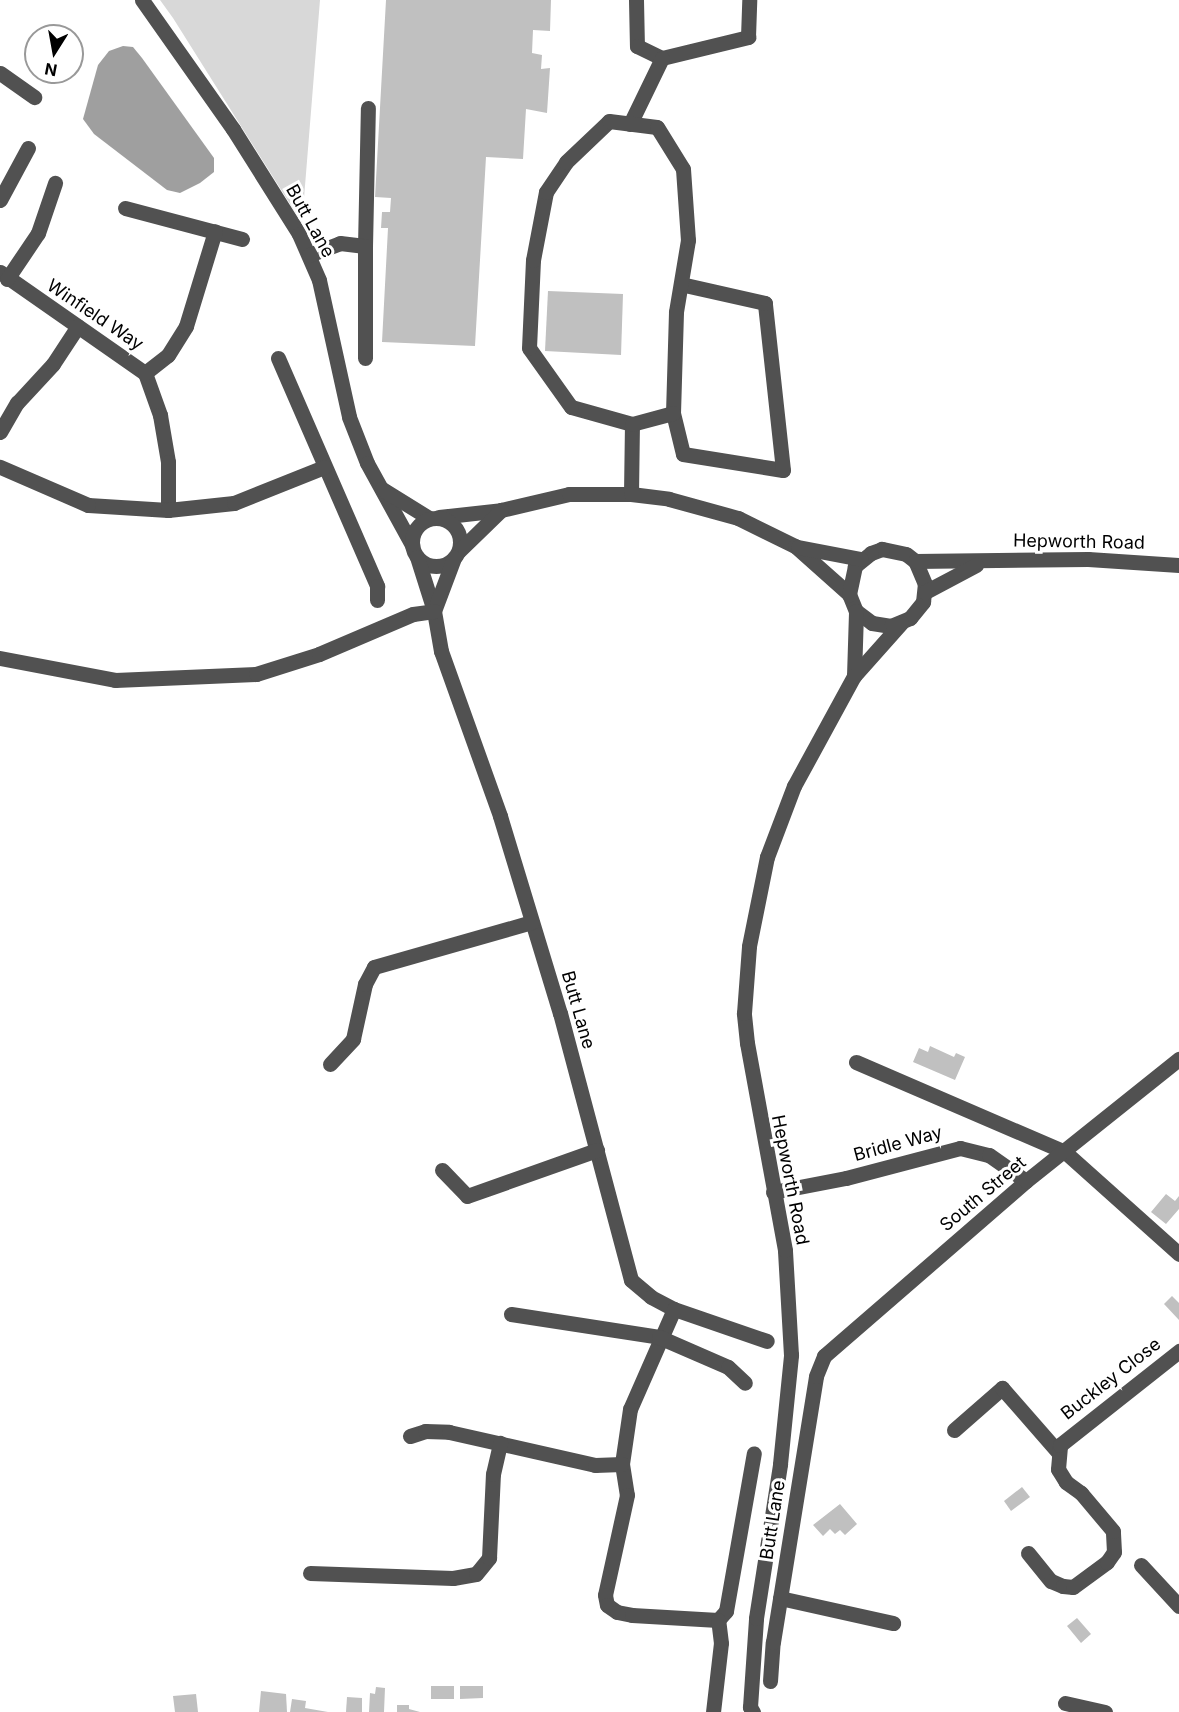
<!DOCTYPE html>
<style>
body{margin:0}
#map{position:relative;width:1179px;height:1712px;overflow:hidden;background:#fff;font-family:Inter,sans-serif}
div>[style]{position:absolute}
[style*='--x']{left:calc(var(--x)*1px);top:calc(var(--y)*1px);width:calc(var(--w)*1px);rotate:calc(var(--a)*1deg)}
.green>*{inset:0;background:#d8d8d8}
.water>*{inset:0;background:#9f9f9f}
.building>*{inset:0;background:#c0c0c0}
.minor>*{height:15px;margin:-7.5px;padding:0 7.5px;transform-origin:7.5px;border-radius:7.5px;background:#515151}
.minor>.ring{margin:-7.5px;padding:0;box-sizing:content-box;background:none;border:15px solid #515151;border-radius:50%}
span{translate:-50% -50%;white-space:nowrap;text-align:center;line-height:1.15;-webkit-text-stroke:6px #fff;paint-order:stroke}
.street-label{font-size:18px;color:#000}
.north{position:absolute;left:24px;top:24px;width:60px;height:60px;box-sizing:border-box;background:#fff;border:2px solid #999;border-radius:50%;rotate:191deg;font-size:16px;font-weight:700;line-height:24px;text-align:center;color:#000}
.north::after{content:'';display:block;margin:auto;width:21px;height:27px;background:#000;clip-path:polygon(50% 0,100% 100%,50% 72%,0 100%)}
</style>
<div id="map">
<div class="green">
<i style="clip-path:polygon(160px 0,320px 0,302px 223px,173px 18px)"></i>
</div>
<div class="water">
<i style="clip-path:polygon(123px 46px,133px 47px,142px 58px,214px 158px,214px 172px,200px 183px,180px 193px,167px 190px,94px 134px,83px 119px,98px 65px,109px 51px)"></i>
</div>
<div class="building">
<i style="clip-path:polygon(386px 0,551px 0,550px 31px,533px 30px,532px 53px,542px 55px,541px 69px,550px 68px,547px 113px,526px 109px,523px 159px,486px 157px,475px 346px,382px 342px,388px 228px,381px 228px,382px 212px,390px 212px,391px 198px,375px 197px)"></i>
<i style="clip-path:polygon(548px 291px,623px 294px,621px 355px,545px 351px)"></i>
<i style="clip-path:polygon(930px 1046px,954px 1057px,956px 1053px,965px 1057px,955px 1080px,913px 1062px,919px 1048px,928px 1052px)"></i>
<i style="clip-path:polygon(1166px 1194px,1175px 1201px,1179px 1196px,1179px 1209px,1166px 1224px,1151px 1212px)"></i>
<i style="clip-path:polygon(1172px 1296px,1179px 1303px,1179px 1320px,1164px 1304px)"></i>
<i style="clip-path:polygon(1022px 1487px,1030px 1497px,1011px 1511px,1004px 1501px)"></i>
<i style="clip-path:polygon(840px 1504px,857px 1524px,845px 1535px,840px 1530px,835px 1534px,830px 1529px,823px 1536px,813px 1525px)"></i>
<i style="clip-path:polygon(1077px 1618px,1091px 1634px,1081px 1643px,1067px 1626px)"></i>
<i style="clip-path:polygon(431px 1686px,454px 1686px,454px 1699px,431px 1699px)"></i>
<i style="clip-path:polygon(460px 1686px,483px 1686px,483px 1698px,460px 1699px)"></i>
<i style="clip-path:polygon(376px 1687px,385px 1688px,384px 1712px,369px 1712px,370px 1693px,375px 1694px)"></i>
<i style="clip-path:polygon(261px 1691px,286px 1694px,287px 1712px,259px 1712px)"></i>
<i style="clip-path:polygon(196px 1694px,198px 1712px,175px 1712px,173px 1696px)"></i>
<i style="clip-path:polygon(347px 1697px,362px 1698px,362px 1712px,346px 1712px)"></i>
<i style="clip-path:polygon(292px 1699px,306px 1701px,305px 1708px,328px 1712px,290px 1712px)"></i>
<i style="clip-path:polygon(397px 1705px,409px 1705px,409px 1709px,420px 1712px,397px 1712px)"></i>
</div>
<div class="minor">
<i style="--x:142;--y:0;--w:158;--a:54.8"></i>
<i style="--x:233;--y:129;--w:124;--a:57.8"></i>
<i style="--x:299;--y:234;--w:50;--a:66.5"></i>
<i style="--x:319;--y:280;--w:140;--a:77.6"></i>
<i style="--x:349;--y:417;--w:49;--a:68.6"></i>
<i style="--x:367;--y:463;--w:94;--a:61.2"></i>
<i style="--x:636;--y:0;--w:46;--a:88.8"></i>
<i style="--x:637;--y:46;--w:28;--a:26"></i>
<i style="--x:662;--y:58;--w:89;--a:-13.7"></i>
<i style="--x:748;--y:37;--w:37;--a:-88"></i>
<i style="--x:0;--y:73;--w:42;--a:35.2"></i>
<i style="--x:630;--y:124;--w:73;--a:-64.1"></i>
<i style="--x:0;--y:200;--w:59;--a:-61.7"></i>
<i style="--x:125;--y:208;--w:121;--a:14.8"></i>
<i style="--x:365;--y:246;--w:138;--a:-88.8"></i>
<i style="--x:309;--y:255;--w:33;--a:-21"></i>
<i style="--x:340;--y:243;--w:25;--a:7"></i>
<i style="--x:365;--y:246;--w:112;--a:90"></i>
<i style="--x:0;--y:272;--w:177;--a:34.9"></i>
<i style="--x:145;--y:373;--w:45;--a:70.3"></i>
<i style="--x:160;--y:415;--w:48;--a:80.3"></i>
<i style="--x:168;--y:462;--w:48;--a:90"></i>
<i style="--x:168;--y:510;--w:80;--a:-176.4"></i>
<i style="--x:88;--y:505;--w:96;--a:-156.6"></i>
<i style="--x:7;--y:279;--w:55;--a:-56"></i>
<i style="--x:38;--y:233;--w:53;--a:-71.2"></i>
<i style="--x:278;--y:358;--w:249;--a:66.5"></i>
<i style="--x:377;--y:586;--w:14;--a:90"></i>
<i style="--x:145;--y:373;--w:29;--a:-38"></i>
<i style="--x:168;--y:355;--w:34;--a:-58"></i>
<i style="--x:186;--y:326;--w:99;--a:-73"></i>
<i style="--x:673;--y:413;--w:42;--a:76.3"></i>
<i style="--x:683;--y:454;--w:101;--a:9.1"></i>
<i style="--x:783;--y:470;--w:168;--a:-96.2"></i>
<i style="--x:765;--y:303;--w:86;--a:-167.3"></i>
<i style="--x:0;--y:432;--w:34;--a:-60"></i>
<i style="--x:17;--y:403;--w:53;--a:-47.3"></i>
<i style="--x:53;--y:364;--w:45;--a:-56.7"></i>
<i style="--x:382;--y:489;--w:55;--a:31.7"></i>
<i style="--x:631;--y:494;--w:70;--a:-89.2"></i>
<i style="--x:632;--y:424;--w:63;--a:-164.4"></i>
<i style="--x:571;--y:407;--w:72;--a:-125.4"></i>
<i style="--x:529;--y:348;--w:88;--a:-87.4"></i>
<i style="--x:533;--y:260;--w:69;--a:-79.2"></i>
<i style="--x:546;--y:192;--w:36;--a:-56"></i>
<i style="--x:566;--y:162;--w:59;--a:-43.6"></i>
<i style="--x:609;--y:121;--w:48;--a:7.1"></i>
<i style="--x:657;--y:127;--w:49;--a:58.2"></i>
<i style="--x:683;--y:169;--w:71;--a:86"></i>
<i style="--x:688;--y:240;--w:73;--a:99.5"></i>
<i style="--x:676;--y:312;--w:101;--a:91.7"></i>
<i style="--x:673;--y:413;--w:42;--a:165"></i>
<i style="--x:168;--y:510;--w:66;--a:-6.1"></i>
<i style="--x:234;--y:503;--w:97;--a:-21.8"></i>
<i style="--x:439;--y:517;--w:62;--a:-6.4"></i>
<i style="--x:501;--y:510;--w:70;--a:-13.2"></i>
<i style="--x:569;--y:494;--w:62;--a:0"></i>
<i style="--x:631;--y:494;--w:38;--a:7"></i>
<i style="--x:669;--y:499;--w:72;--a:15.4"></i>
<i style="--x:738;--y:518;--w:64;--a:26.2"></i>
<i style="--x:795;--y:546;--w:72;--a:41.6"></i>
<i style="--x:849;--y:594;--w:18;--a:68"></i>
<i style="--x:856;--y:611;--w:20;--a:37"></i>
<i style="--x:872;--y:623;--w:19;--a:9"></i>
<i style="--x:891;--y:626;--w:21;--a:-23"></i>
<i style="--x:910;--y:618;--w:21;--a:-51"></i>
<i style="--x:923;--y:602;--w:18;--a:-84"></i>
<i style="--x:925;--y:584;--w:25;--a:-113"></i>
<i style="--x:915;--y:561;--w:11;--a:-142"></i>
<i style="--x:906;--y:554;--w:25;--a:-168"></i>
<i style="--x:882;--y:549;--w:12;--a:160"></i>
<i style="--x:871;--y:553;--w:21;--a:141"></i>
<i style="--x:855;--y:566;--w:29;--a:102"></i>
<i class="ring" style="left:412px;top:518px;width:33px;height:33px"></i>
<i style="--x:798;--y:547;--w:64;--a:10.8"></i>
<i style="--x:459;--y:551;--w:59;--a:-44.3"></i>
<i style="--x:417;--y:557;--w:57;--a:72.5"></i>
<i style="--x:434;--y:611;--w:41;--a:80.1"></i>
<i style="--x:441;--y:651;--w:175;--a:70.3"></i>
<i style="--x:500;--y:816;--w:206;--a:73.1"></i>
<i style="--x:560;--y:1013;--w:276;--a:75.1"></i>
<i style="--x:631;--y:1280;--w:26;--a:40"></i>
<i style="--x:651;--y:1297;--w:26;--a:28"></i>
<i style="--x:674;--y:1309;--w:98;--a:19"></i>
<i style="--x:915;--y:561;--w:173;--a:-0.7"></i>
<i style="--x:1088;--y:559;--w:91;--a:3.8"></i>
<i style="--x:925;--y:592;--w:58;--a:-27.9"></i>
<i style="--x:434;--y:611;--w:57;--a:-69.3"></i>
<i style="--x:0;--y:658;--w:117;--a:10.8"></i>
<i style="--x:115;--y:680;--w:141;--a:-2.4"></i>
<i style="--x:256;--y:674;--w:66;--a:-17.6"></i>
<i style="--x:319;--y:654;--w:102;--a:-23.1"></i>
<i style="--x:413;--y:614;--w:21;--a:-8"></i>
<i style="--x:854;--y:676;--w:65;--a:-88.2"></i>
<i style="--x:856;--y:1062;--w:228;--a:23.3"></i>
<i style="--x:1065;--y:1152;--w:153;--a:41.8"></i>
<i style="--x:330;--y:1064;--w:34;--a:-47"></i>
<i style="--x:353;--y:1039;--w:56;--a:-77.7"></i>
<i style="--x:365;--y:984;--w:19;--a:-62"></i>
<i style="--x:374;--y:967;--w:164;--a:-15.9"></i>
<i style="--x:442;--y:1170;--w:36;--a:46"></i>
<i style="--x:467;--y:1196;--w:138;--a:-19.5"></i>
<i style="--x:773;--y:1192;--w:74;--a:-10.9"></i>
<i style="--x:846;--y:1178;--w:118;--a:-14.7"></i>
<i style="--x:960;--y:1148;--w:30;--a:14"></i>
<i style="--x:989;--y:1155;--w:45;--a:35.1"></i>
<i style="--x:674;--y:1309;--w:109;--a:113.7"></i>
<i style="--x:630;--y:1409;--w:56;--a:98.3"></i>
<i style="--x:622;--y:1464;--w:31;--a:81"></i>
<i style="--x:627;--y:1495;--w:102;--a:102.4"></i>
<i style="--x:605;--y:1595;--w:10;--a:79"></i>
<i style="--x:607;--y:1605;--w:12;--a:35"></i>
<i style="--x:617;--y:1612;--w:15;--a:11"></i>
<i style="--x:632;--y:1615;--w:86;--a:3.3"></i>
<i style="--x:718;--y:1620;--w:12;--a:-48"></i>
<i style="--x:726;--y:1611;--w:160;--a:-80"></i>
<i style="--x:511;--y:1314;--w:150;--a:8.8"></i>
<i style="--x:659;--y:1337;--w:75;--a:23.5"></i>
<i style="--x:728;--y:1367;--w:23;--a:43"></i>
<i style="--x:954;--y:1430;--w:64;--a:-41.2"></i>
<i style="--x:1002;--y:1388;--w:85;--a:48.8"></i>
<i style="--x:410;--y:1436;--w:16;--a:-18"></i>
<i style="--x:425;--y:1431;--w:24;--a:2"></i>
<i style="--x:449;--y:1432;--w:150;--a:12.7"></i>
<i style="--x:595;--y:1465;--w:27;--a:-2"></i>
<i style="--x:1028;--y:1553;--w:36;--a:51"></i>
<i style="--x:1051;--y:1581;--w:13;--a:23"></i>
<i style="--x:1063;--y:1586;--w:10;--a:6"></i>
<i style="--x:1073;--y:1587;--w:42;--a:-36.3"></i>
<i style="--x:1107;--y:1562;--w:12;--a:-55"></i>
<i style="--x:1114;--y:1552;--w:21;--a:-93"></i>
<i style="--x:1113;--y:1531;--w:50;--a:-130.1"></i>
<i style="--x:1081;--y:1493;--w:19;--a:-144"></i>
<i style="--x:1066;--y:1482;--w:15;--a:-122"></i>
<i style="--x:1058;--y:1469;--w:24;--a:-85"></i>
<i style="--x:1060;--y:1445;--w:152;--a:-38.3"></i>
<i style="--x:1141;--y:1565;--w:56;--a:47.2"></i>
<i style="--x:310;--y:1573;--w:143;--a:2"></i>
<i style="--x:453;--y:1578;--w:23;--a:-10"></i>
<i style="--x:476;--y:1574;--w:21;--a:-51"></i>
<i style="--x:489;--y:1558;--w:84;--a:-87.3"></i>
<i style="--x:493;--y:1474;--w:32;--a:-77"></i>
<i style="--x:780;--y:1598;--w:116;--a:12.5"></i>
<i style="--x:770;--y:1681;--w:39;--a:-86"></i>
<i style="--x:773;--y:1642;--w:269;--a:-80.8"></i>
<i style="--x:816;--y:1376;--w:22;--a:-68"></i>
<i style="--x:824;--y:1356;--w:267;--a:-40.9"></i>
<i style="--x:1026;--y:1181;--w:196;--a:-38.6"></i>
<i style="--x:1065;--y:1703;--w:41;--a:12.7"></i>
<i style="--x:713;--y:1712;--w:69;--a:-83.4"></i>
<i style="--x:721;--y:1643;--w:23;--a:-97"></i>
<i style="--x:753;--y:1712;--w:6;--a:-121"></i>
<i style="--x:750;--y:1707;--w:89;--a:-86.1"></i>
<i style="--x:756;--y:1618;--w:156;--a:-81.1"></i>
<i style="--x:780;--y:1464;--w:110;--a:-84.2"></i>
<i style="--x:791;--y:1355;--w:105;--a:-93.3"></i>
<i style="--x:785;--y:1250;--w:210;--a:-100.4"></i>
<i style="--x:747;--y:1043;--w:30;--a:-96"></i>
<i style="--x:744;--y:1013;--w:67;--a:-85.7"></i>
<i style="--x:749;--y:946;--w:91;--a:-78.6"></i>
<i style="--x:767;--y:857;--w:76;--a:-69.2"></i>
<i style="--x:794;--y:786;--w:125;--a:-61.4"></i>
<i style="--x:854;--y:676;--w:71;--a:-48.4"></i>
</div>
<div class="street-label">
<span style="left:310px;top:221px;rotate:61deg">Butt Lane</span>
<span style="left:95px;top:315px;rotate:34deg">Winfield Way</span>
<span style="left:1079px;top:542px;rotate:1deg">Hepworth Road</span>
<span style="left:578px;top:1010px;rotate:74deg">Butt Lane</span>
<span style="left:898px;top:1144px;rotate:-15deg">Bridle Way</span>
<span style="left:790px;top:1180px;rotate:79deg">Hepworth Road</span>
<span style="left:983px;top:1194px;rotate:-40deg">South Street</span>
<span style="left:1111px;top:1379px;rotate:-38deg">Buckley Close</span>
<span style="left:773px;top:1520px;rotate:-81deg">Butt Lane</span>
</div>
<div class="north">N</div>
</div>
